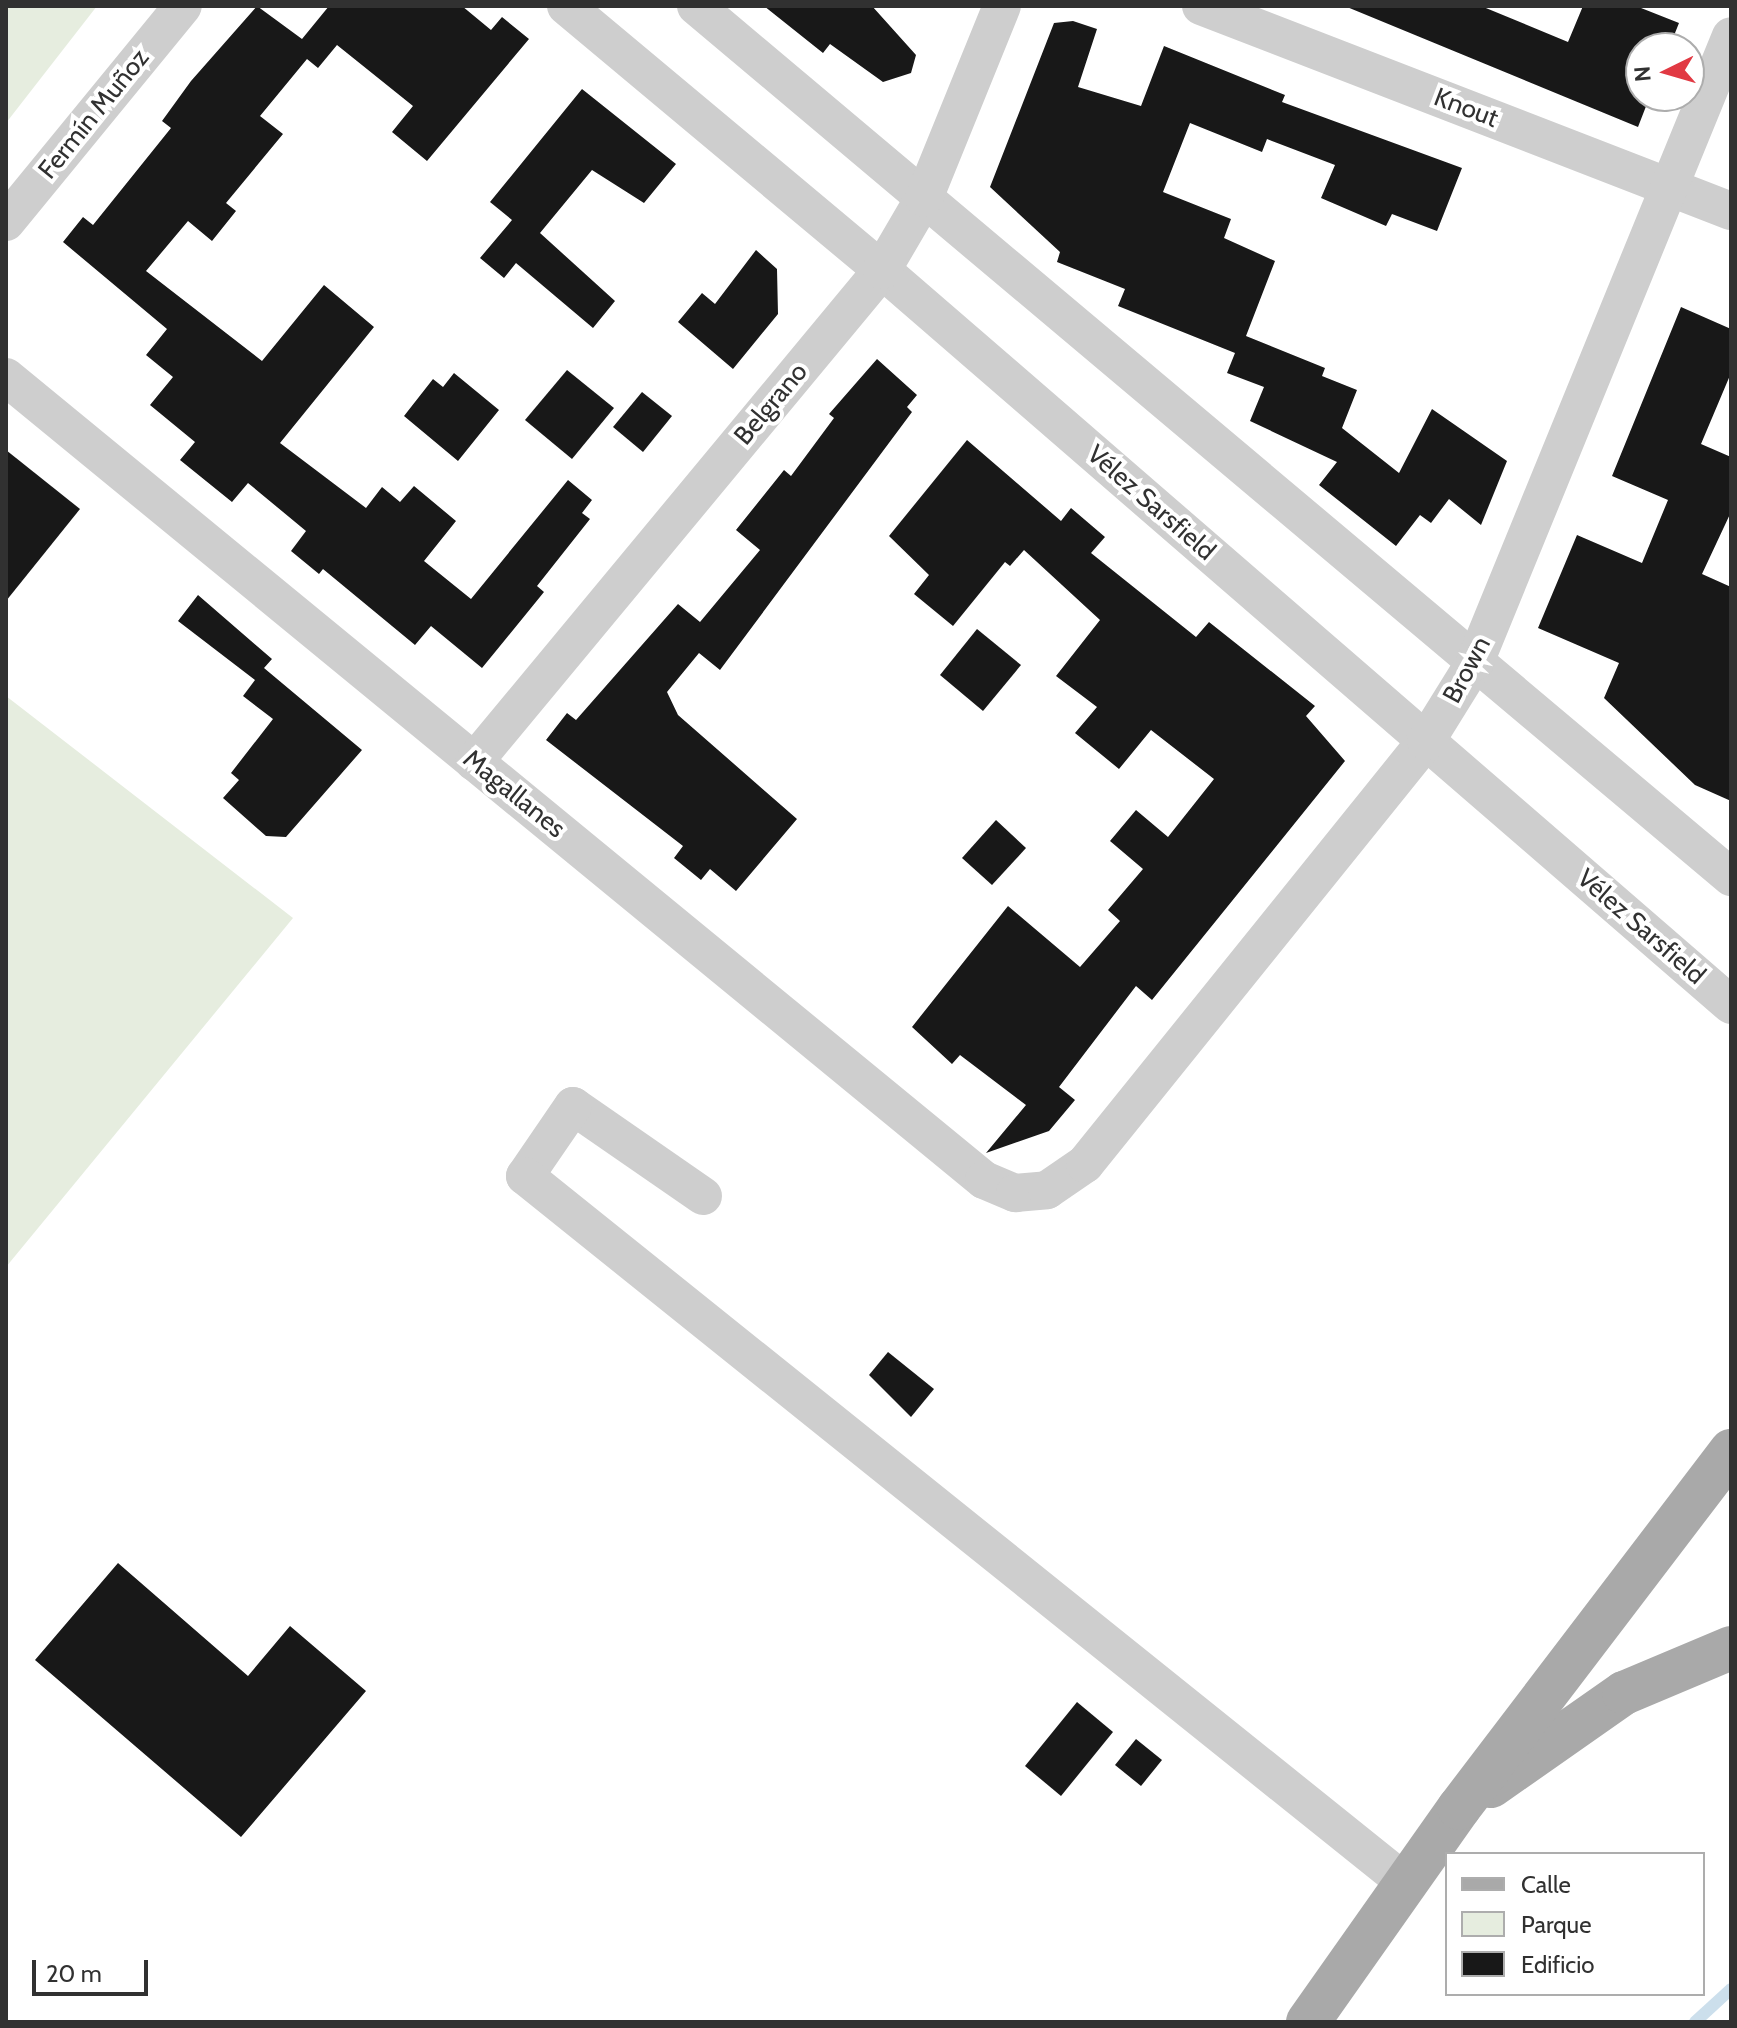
<!DOCTYPE html>
<meta charset="utf-8">
<style>
body{margin:0}
#map{position:relative;width:1737px;height:2028px;overflow:hidden;background:#fff;font-family:Cabin,sans-serif}
div>[style]{position:absolute}
[style*='--x']{left:calc(var(--x)*1px);top:calc(var(--y)*1px);width:calc(var(--w)*1px);rotate:calc(var(--a)*1deg)}
.green>*{inset:0;background:#e6eddf}
.stream>*{height:12px;margin:-6px;padding:0 6px;transform-origin:6px;border-radius:6px;background:#ccdfec}
.building>*{inset:0;background:#181818}
.minor>*{height:38px;margin:-19px;padding:0 19px;transform-origin:19px;border-radius:19px;background:#cecece}
.major>*{height:44px;margin:-22px;padding:0 22px;transform-origin:22px;border-radius:22px;background:#a9a9a9}
span{translate:-50% -50%;white-space:nowrap;text-align:center;line-height:1.15;-webkit-text-stroke:8px #fff;paint-order:stroke}
.street-label{font-size:26px;color:#313131}
.frame{position:absolute;inset:0;border:8px solid #313131;pointer-events:none}
.legend{position:absolute;left:1445px;top:1852px;width:260px;height:144px;box-sizing:border-box;background:#fff;border:2px solid #adadad;margin:0;padding:10px 14px;list-style:none;font-size:24px;color:#313131}
.legend li{display:flex;align-items:center;gap:16px;height:40px}
.legend b{width:40px;border:2px solid #adadad}
.north{position:absolute;left:1625px;top:32px;width:80px;height:80px;box-sizing:border-box;background:#fff;border:2px solid #adadad;border-radius:50%;rotate:265deg;font-size:22px;font-weight:700;line-height:32px;text-align:center;color:#313131}
.north::after{content:'';display:block;margin:auto;width:28px;height:36px;background:#e13943;clip-path:polygon(50% 0,100% 100%,50% 72%,0 100%)}
.scale{position:absolute;left:32px;top:1960px;width:116px;height:36px;box-sizing:border-box;border:4px solid #313131;border-top:0;padding-left:10px;font-size:24px;line-height:28px;white-space:nowrap;color:#313131;-webkit-text-stroke:6px #fff;paint-order:stroke}
</style>
<div id="map">
<div class="green">
<i style="clip-path:polygon(6px 6px,97px 6px,6px 123px)"></i>
<i style="clip-path:polygon(6px 696px,293px 918px,6px 1267px)"></i>
</div>
<div class="stream">
<i style="--x:1695;--y:2022;--w:49;--a:-42.5"></i>
</div>
<div class="building">
<i style="clip-path:polygon(257px 6px,302px 39px,329px 6px,462px 6px,491px 30px,502px 17px,529px 39px,427px 161px,392px 132px,413px 106px,337px 45px,318px 68px,307px 59px,260px 116px,283px 134px,226px 203px,236px 211px,212px 241px,188px 221px,146px 271px,262px 361px,324px 285px,374px 327px,280px 443px,366px 508px,382px 487px,400px 502px,414px 486px,456px 521px,424px 561px,471px 599px,568px 480px,592px 500px,582px 513px,590px 519px,537px 586px,544px 592px,482px 668px,431px 626px,415px 645px,323px 569px,319px 574px,291px 551px,306px 531px,248px 483px,232px 502px,180px 460px,195px 442px,150px 405px,173px 377px,146px 355px,167px 329px,63px 242px,83px 217px,93px 225px,171px 128px,162px 121px,191px 81px)"></i>
<i style="clip-path:polygon(764px 6px,872px 6px,916px 55px,911px 73px,883px 82px,830px 44px,823px 53px)"></i>
<i style="clip-path:polygon(1481px 6px,1568px 42px,1583px 6px,1636px 6px,1679px 23px,1669px 48px,1641px 48px,1641px 96px,1650px 96px,1638px 127px,1347px 7px)"></i>
<i style="clip-path:polygon(1073px 21px,1097px 29px,1078px 87px,1141px 106px,1164px 46px,1285px 95px,1282px 102px,1462px 168px,1437px 231px,1392px 214px,1386px 226px,1321px 198px,1335px 165px,1267px 139px,1262px 152px,1190px 123px,1163px 192px,1231px 219px,1224px 238px,1275px 261px,1246px 336px,1325px 368px,1322px 376px,1357px 390px,1342px 428px,1399px 473px,1432px 409px,1507px 461px,1481px 525px,1449px 499px,1431px 523px,1420px 515px,1396px 546px,1319px 485px,1337px 462px,1250px 421px,1264px 387px,1227px 373px,1235px 353px,1118px 306px,1125px 289px,1057px 262px,1060px 252px,990px 187px,1054px 23px)"></i>
<i style="clip-path:polygon(582px 89px,676px 164px,644px 203px,592px 170px,540px 233px,615px 301px,593px 328px,516px 263px,504px 278px,480px 258px,512px 220px,490px 202px)"></i>
<i style="clip-path:polygon(756px 250px,777px 269px,778px 314px,733px 369px,678px 322px,702px 293px,715px 304px)"></i>
<i style="clip-path:polygon(1681px 307px,1731px 329px,1731px 373px,1701px 444px,1731px 457px,1731px 512px,1702px 574px,1731px 587px,1731px 801px,1695px 785px,1604px 698px,1619px 663px,1538px 628px,1577px 535px,1642px 563px,1668px 500px,1612px 476px)"></i>
<i style="clip-path:polygon(877px 359px,917px 395px,907px 407px,912px 412px,720px 670px,699px 653px,667px 692px,678px 715px,797px 819px,736px 891px,710px 869px,701px 880px,674px 858px,683px 846px,546px 740px,567px 713px,576px 720px,678px 604px,700px 622px,760px 550px,736px 530px,784px 470px,791px 476px,834px 418px,829px 414px)"></i>
<i style="clip-path:polygon(567px 370px,614px 408px,572px 459px,525px 420px)"></i>
<i style="clip-path:polygon(454px 373px,499px 410px,458px 461px,404px 416px,433px 379px,443px 387px)"></i>
<i style="clip-path:polygon(642px 392px,672px 416px,643px 452px,613px 427px)"></i>
<i style="clip-path:polygon(967px 440px,1061px 521px,1071px 508px,1105px 537px,1091px 553px,1196px 637px,1209px 622px,1315px 706px,1306px 716px,1345px 761px,1152px 1000px,1136px 986px,1059px 1087px,1075px 1100px,1049px 1131px,986px 1153px,1026px 1105px,960px 1055px,952px 1064px,912px 1027px,1008px 906px,1080px 967px,1120px 921px,1108px 910px,1143px 869px,1110px 841px,1136px 810px,1168px 837px,1214px 779px,1151px 730px,1119px 769px,1075px 733px,1097px 707px,1056px 676px,1100px 620px,1024px 550px,1010px 566px,1005px 562px,953px 626px,914px 594px,929px 575px,889px 536px)"></i>
<i style="clip-path:polygon(6px 450px,80px 509px,6px 601px)"></i>
<i style="clip-path:polygon(198px 595px,272px 659px,264px 668px,362px 750px,286px 837px,266px 836px,223px 798px,239px 780px,231px 773px,273px 719px,243px 696px,255px 680px,178px 621px)"></i>
<i style="clip-path:polygon(977px 629px,1021px 665px,983px 711px,940px 675px)"></i>
<i style="clip-path:polygon(996px 820px,1026px 848px,992px 885px,962px 858px)"></i>
<i style="clip-path:polygon(888px 1352px,934px 1389px,911px 1417px,869px 1375px)"></i>
<i style="clip-path:polygon(118px 1563px,248px 1676px,290px 1626px,366px 1691px,241px 1837px,35px 1660px)"></i>
<i style="clip-path:polygon(1077px 1702px,1113px 1732px,1061px 1796px,1025px 1766px)"></i>
<i style="clip-path:polygon(1136px 1739px,1162px 1760px,1141px 1786px,1115px 1765px)"></i>
</div>
<div class="minor">
<i style="--x:566;--y:6;--w:412;--a:39.9"></i>
<i style="--x:882;--y:270;--w:1123;--a:40.88"></i>
<i style="--x:696;--y:6;--w:1353;--a:40.08"></i>
<i style="--x:1201;--y:6;--w:568;--a:21.15"></i>
<i style="--x:6;--y:222;--w:279;--a:-50.7"></i>
<i style="--x:6;--y:377;--w:1265;--a:39.39"></i>
<i style="--x:984;--y:1180;--w:34;--a:23"></i>
<i style="--x:1015;--y:1193;--w:32;--a:-5"></i>
<i style="--x:1047;--y:1190;--w:46;--a:-34.4"></i>
<i style="--x:1085;--y:1164;--w:543;--a:-51.13"></i>
<i style="--x:1426;--y:741;--w:93;--a:-58.2"></i>
<i style="--x:1475;--y:662;--w:676;--a:-67.76"></i>
<i style="--x:474;--y:762;--w:639;--a:-50.33"></i>
<i style="--x:882;--y:270;--w:83;--a:-59.7"></i>
<i style="--x:924;--y:198;--w:207;--a:-67.9"></i>
<i style="--x:703;--y:1196;--w:158;--a:-145.3"></i>
<i style="--x:573;--y:1106;--w:85;--a:124.4"></i>
<i style="--x:525;--y:1176;--w:1130;--a:38.75"></i>
</div>
<div class="major">
<i style="--x:1491;--y:1786;--w:162;--a:-35"></i>
<i style="--x:1624;--y:1693;--w:116;--a:-22.8"></i>
<i style="--x:1308;--y:2022;--w:262;--a:-54.8"></i>
<i style="--x:1459;--y:1808;--w:449;--a:-52.7"></i>
</div>
<div class="street-label">
<span style="left:1466px;top:108px;rotate:21deg">Knout</span>
<span style="left:94px;top:114px;rotate:-51deg">Fermín Muñoz</span>
<span style="left:771px;top:404px;rotate:-50deg">Belgrano</span>
<span style="left:1151px;top:503px;rotate:41deg">Vélez Sarsfield</span>
<span style="left:1467px;top:670px;rotate:-62deg">Brown</span>
<span style="left:514px;top:794px;rotate:39deg">Magallanes</span>
<span style="left:1641px;top:927px;rotate:41deg">Vélez Sarsfield</span>
</div>
<div class="frame"></div>
<ul class="legend">
<li><b style="height:10px;background:#a9a9a9"></b>Calle</li>
<li><b style="height:22px;background:#e6eddf"></b>Parque</li>
<li><b style="height:22px;background:#181818"></b>Edificio</li>
</ul>
<div class="north">N</div>
<div class="scale">20 m</div>
</div>
